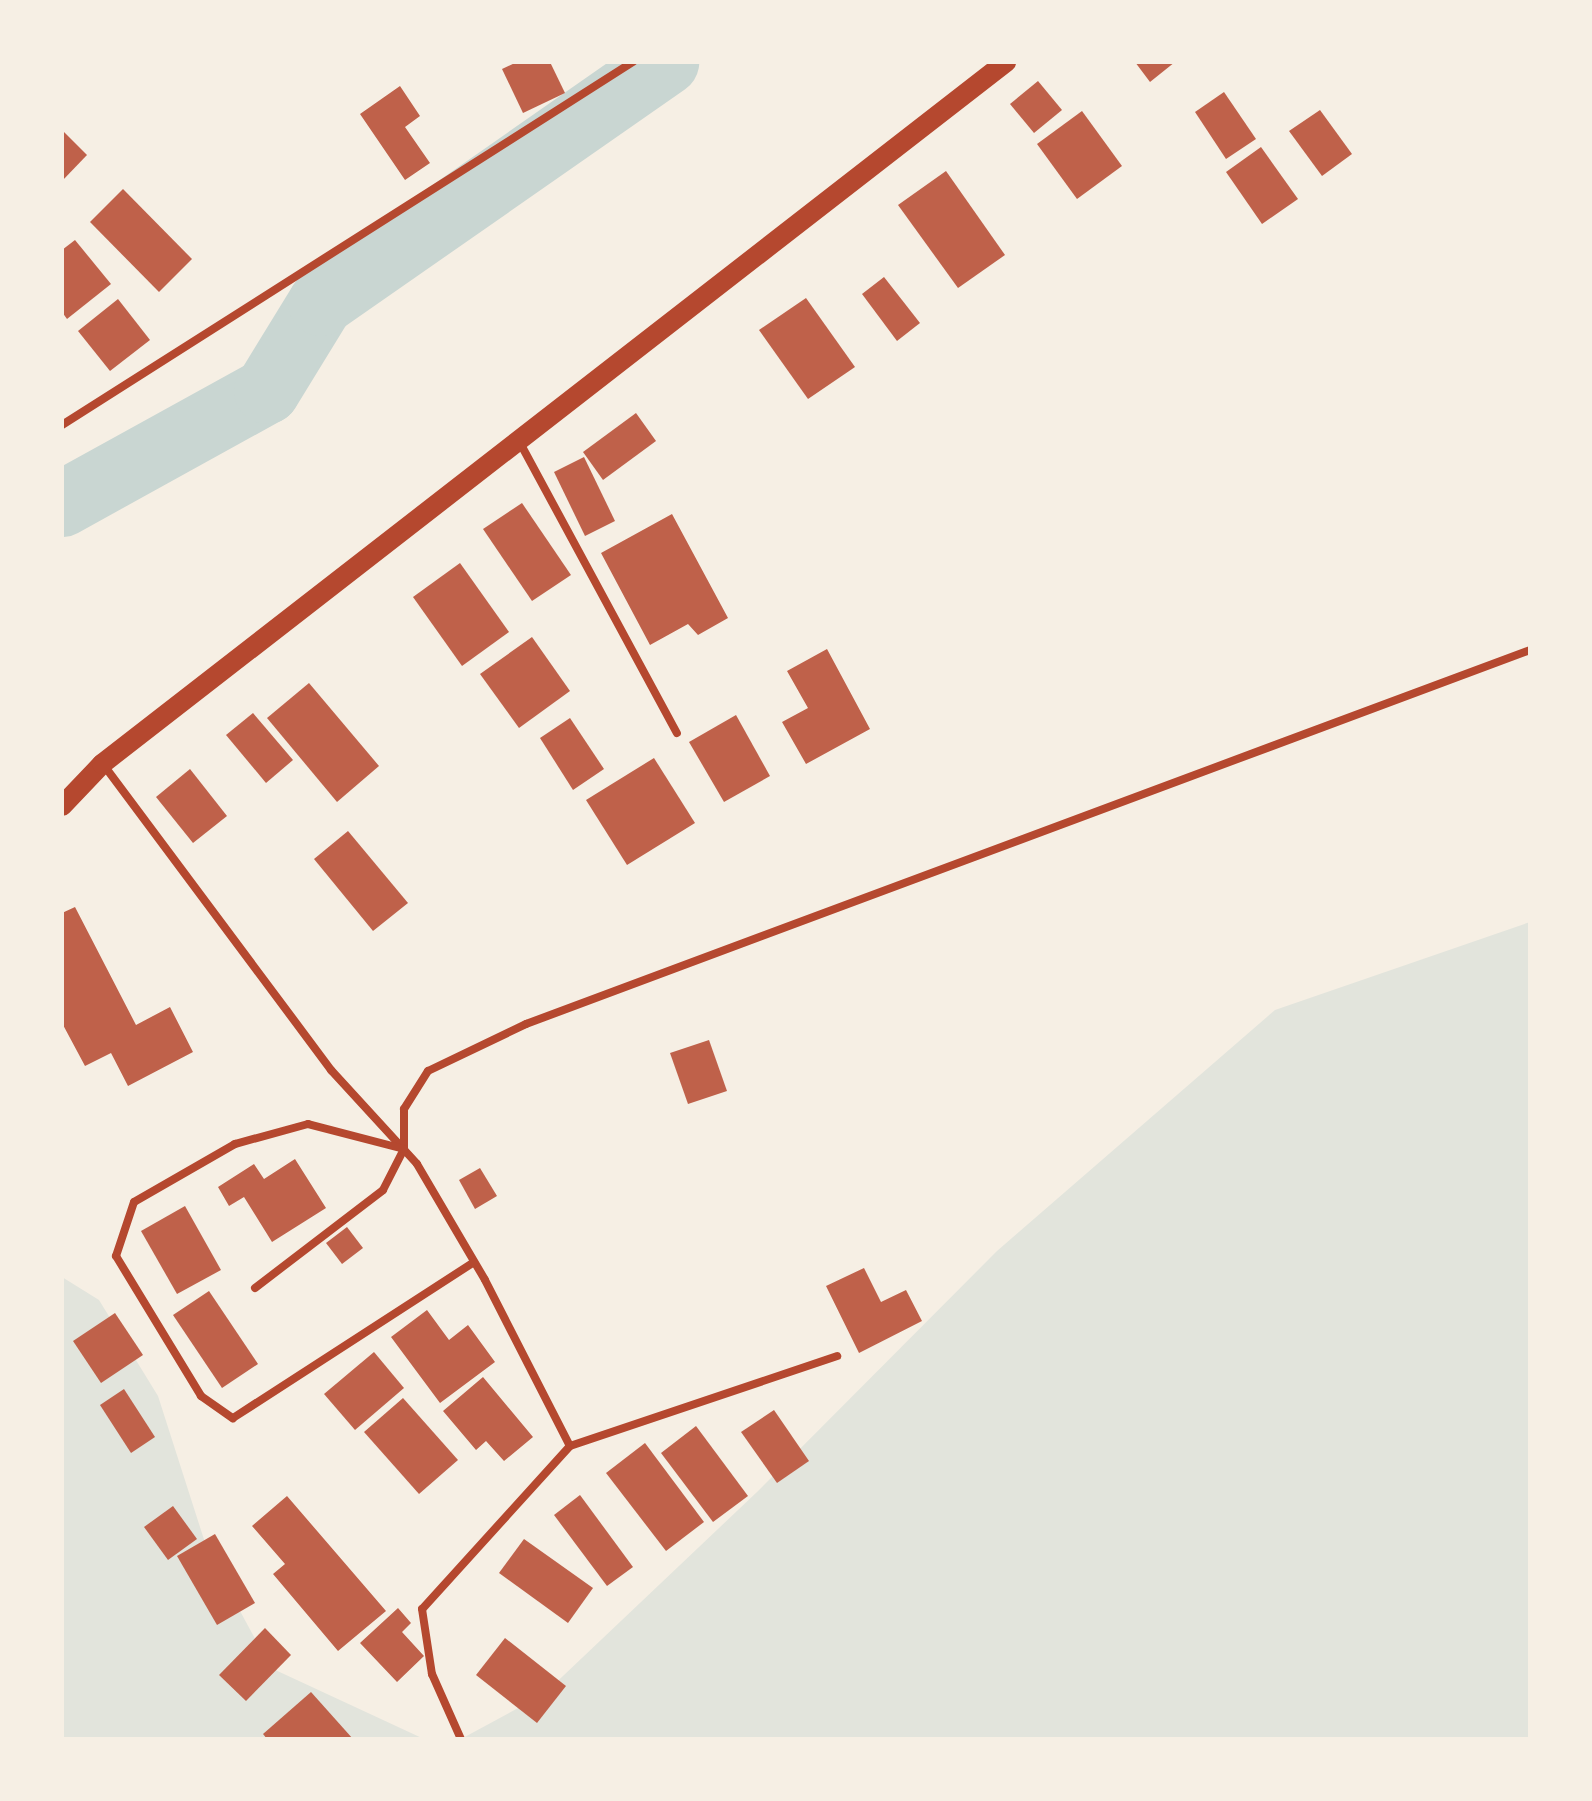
<!DOCTYPE html>
<style>
body{margin:0}
#map{position:relative;width:1592px;height:1801px;overflow:hidden;background:#f6efe4;font-family:Inter,sans-serif}
div>[style]{position:absolute}
[style*='--x']{left:calc(var(--x)*1px);top:calc(var(--y)*1px);width:calc(var(--w)*1px);rotate:calc(var(--a)*1deg)}
.green>*{inset:0;background:#e2e4dc}
.river>*{height:66px;margin:-33px;padding:0 33px;transform-origin:33px;border-radius:33px;background:#c9d6d2}
.building>*{inset:0;background:#bf614a}
.minor>*{height:8px;margin:-4px;padding:0 4px;transform-origin:4px;border-radius:4px;background:#b5482f}
.primary>*{height:20px;margin:-10px;padding:0 10px;transform-origin:10px;border-radius:10px;background:#b5482f}
span{translate:-50% -50%;white-space:nowrap;text-align:center;line-height:1.15;-webkit-text-stroke:8px #f6efe4;paint-order:stroke}
.frame{position:absolute;inset:0;border:64px solid #f6efe4;pointer-events:none}
</style>
<div id="map">
<div class="green">
<i style="clip-path:polygon(1530px 922px,1530px 1739px,461px 1739px,544px 1694px,757px 1492px,997px 1251px,1275px 1010px)"></i>
<i style="clip-path:polygon(62px 1277px,99px 1300px,158px 1396px,208px 1552px,271px 1668px,424px 1739px,62px 1739px)"></i>
</div>
<div class="river">
<i style="--x:62;--y:504;--w:234;--a:-28.9"></i>
<i style="--x:267;--y:391;--w:103;--a:-58.5"></i>
<i style="--x:321;--y:303;--w:421;--a:-34.9"></i>
</div>
<div class="building">
<i style="clip-path:polygon(517px 62px,550px 62px,565px 93px,523px 113px,502px 69px)"></i>
<i style="clip-path:polygon(1135px 62px,1175px 62px,1150px 82px)"></i>
<i style="clip-path:polygon(1038px 81px,1062px 110px,1034px 133px,1010px 104px)"></i>
<i style="clip-path:polygon(400px 86px,420px 116px,405px 127px,430px 163px,405px 180px,360px 114px)"></i>
<i style="clip-path:polygon(1224px 92px,1256px 139px,1226px 159px,1195px 112px)"></i>
<i style="clip-path:polygon(1320px 110px,1352px 154px,1322px 176px,1289px 131px)"></i>
<i style="clip-path:polygon(1082px 111px,1122px 166px,1077px 199px,1037px 144px)"></i>
<i style="clip-path:polygon(62px 130px,87px 155px,62px 181px)"></i>
<i style="clip-path:polygon(1261px 147px,1298px 199px,1262px 224px,1226px 172px)"></i>
<i style="clip-path:polygon(946px 171px,1005px 255px,958px 288px,898px 205px)"></i>
<i style="clip-path:polygon(123px 189px,192px 259px,159px 292px,90px 222px)"></i>
<i style="clip-path:polygon(75px 240px,111px 284px,67px 319px,62px 312px,62px 250px)"></i>
<i style="clip-path:polygon(884px 277px,920px 323px,897px 341px,862px 294px)"></i>
<i style="clip-path:polygon(806px 298px,855px 367px,808px 399px,759px 330px)"></i>
<i style="clip-path:polygon(118px 299px,150px 340px,110px 371px,78px 331px)"></i>
<i style="clip-path:polygon(636px 413px,656px 441px,603px 480px,583px 452px)"></i>
<i style="clip-path:polygon(584px 457px,615px 521px,585px 536px,554px 472px)"></i>
<i style="clip-path:polygon(522px 503px,571px 575px,532px 601px,483px 529px)"></i>
<i style="clip-path:polygon(672px 514px,728px 618px,698px 635px,688px 624px,650px 645px,601px 553px)"></i>
<i style="clip-path:polygon(460px 563px,509px 632px,462px 666px,413px 597px)"></i>
<i style="clip-path:polygon(532px 637px,570px 691px,519px 728px,480px 674px)"></i>
<i style="clip-path:polygon(827px 649px,870px 729px,806px 764px,782px 722px,808px 708px,787px 671px)"></i>
<i style="clip-path:polygon(309px 683px,379px 766px,337px 802px,267px 718px)"></i>
<i style="clip-path:polygon(253px 713px,293px 760px,266px 783px,226px 735px)"></i>
<i style="clip-path:polygon(736px 715px,770px 776px,724px 802px,689px 742px)"></i>
<i style="clip-path:polygon(570px 718px,604px 769px,573px 790px,540px 738px)"></i>
<i style="clip-path:polygon(654px 758px,695px 823px,627px 865px,586px 800px)"></i>
<i style="clip-path:polygon(190px 769px,227px 816px,193px 843px,156px 797px)"></i>
<i style="clip-path:polygon(348px 831px,408px 903px,373px 931px,314px 859px)"></i>
<i style="clip-path:polygon(75px 907px,136px 1025px,170px 1007px,193px 1052px,128px 1086px,111px 1053px,85px 1066px,62px 1023px,62px 913px)"></i>
<i style="clip-path:polygon(709px 1040px,727px 1091px,688px 1104px,670px 1053px)"></i>
<i style="clip-path:polygon(295px 1159px,326px 1208px,272px 1242px,244px 1197px,229px 1206px,218px 1187px,254px 1164px,264px 1179px)"></i>
<i style="clip-path:polygon(480px 1168px,497px 1196px,475px 1209px,459px 1180px)"></i>
<i style="clip-path:polygon(185px 1206px,221px 1270px,177px 1294px,141px 1231px)"></i>
<i style="clip-path:polygon(347px 1227px,363px 1248px,342px 1264px,326px 1243px)"></i>
<i style="clip-path:polygon(864px 1268px,881px 1302px,906px 1290px,922px 1321px,859px 1353px,826px 1286px)"></i>
<i style="clip-path:polygon(209px 1291px,258px 1364px,222px 1388px,173px 1315px)"></i>
<i style="clip-path:polygon(427px 1310px,449px 1340px,468px 1325px,495px 1362px,440px 1403px,391px 1337px)"></i>
<i style="clip-path:polygon(115px 1313px,143px 1355px,101px 1383px,73px 1341px)"></i>
<i style="clip-path:polygon(374px 1352px,404px 1388px,355px 1430px,324px 1394px)"></i>
<i style="clip-path:polygon(483px 1377px,533px 1437px,504px 1461px,486px 1441px,476px 1450px,443px 1411px)"></i>
<i style="clip-path:polygon(124px 1389px,155px 1437px,131px 1453px,100px 1405px)"></i>
<i style="clip-path:polygon(403px 1398px,458px 1460px,419px 1494px,364px 1432px)"></i>
<i style="clip-path:polygon(774px 1410px,809px 1461px,777px 1483px,741px 1432px)"></i>
<i style="clip-path:polygon(696px 1426px,748px 1496px,713px 1522px,661px 1453px)"></i>
<i style="clip-path:polygon(645px 1443px,704px 1522px,666px 1551px,606px 1473px)"></i>
<i style="clip-path:polygon(580px 1495px,633px 1567px,607px 1586px,554px 1515px)"></i>
<i style="clip-path:polygon(287px 1496px,386px 1611px,338px 1651px,273px 1574px,285px 1564px,252px 1526px)"></i>
<i style="clip-path:polygon(173px 1506px,197px 1539px,168px 1560px,144px 1527px)"></i>
<i style="clip-path:polygon(215px 1534px,255px 1603px,217px 1625px,177px 1556px)"></i>
<i style="clip-path:polygon(524px 1539px,593px 1588px,568px 1623px,499px 1573px)"></i>
<i style="clip-path:polygon(398px 1608px,411px 1623px,402px 1632px,424px 1656px,397px 1682px,360px 1643px)"></i>
<i style="clip-path:polygon(265px 1628px,291px 1655px,246px 1701px,219px 1675px)"></i>
<i style="clip-path:polygon(505px 1638px,566px 1686px,537px 1723px,476px 1675px)"></i>
<i style="clip-path:polygon(311px 1692px,353px 1739px,267px 1739px,263px 1734px)"></i>
</div>
<div class="minor">
<i style="--x:62;--y:425;--w:677;--a:-32.45"></i>
<i style="--x:519;--y:441;--w:332;--a:61.6"></i>
<i style="--x:103;--y:764;--w:382;--a:53.3"></i>
<i style="--x:331;--y:1070;--w:127;--a:47.5"></i>
<i style="--x:417;--y:1164;--w:134;--a:59.6"></i>
<i style="--x:485;--y:1280;--w:186;--a:62.9"></i>
<i style="--x:570;--y:1446;--w:220;--a:132.2"></i>
<i style="--x:422;--y:1609;--w:66;--a:81.3"></i>
<i style="--x:432;--y:1674;--w:71;--a:66"></i>
<i style="--x:404;--y:1149;--w:40;--a:-90"></i>
<i style="--x:404;--y:1109;--w:45;--a:-57.7"></i>
<i style="--x:428;--y:1071;--w:109;--a:-25.6"></i>
<i style="--x:526;--y:1024;--w:1071;--a:-20.43"></i>
<i style="--x:255;--y:1288;--w:161;--a:-37.4"></i>
<i style="--x:383;--y:1190;--w:46;--a:-62.9"></i>
<i style="--x:404;--y:1149;--w:99;--a:-165.4"></i>
<i style="--x:308;--y:1124;--w:76;--a:164.7"></i>
<i style="--x:235;--y:1144;--w:116;--a:150.1"></i>
<i style="--x:134;--y:1202;--w:57;--a:108.4"></i>
<i style="--x:116;--y:1256;--w:164;--a:58.7"></i>
<i style="--x:201;--y:1396;--w:39;--a:35"></i>
<i style="--x:233;--y:1418;--w:287;--a:-32.9"></i>
<i style="--x:570;--y:1446;--w:282;--a:-18.6"></i>
</div>
<div class="primary">
<i style="--x:62;--y:806;--w:58;--a:-46.4"></i>
<i style="--x:102;--y:764;--w:1145;--a:-37.83"></i>
</div>
<div class="frame"></div>
</div>
